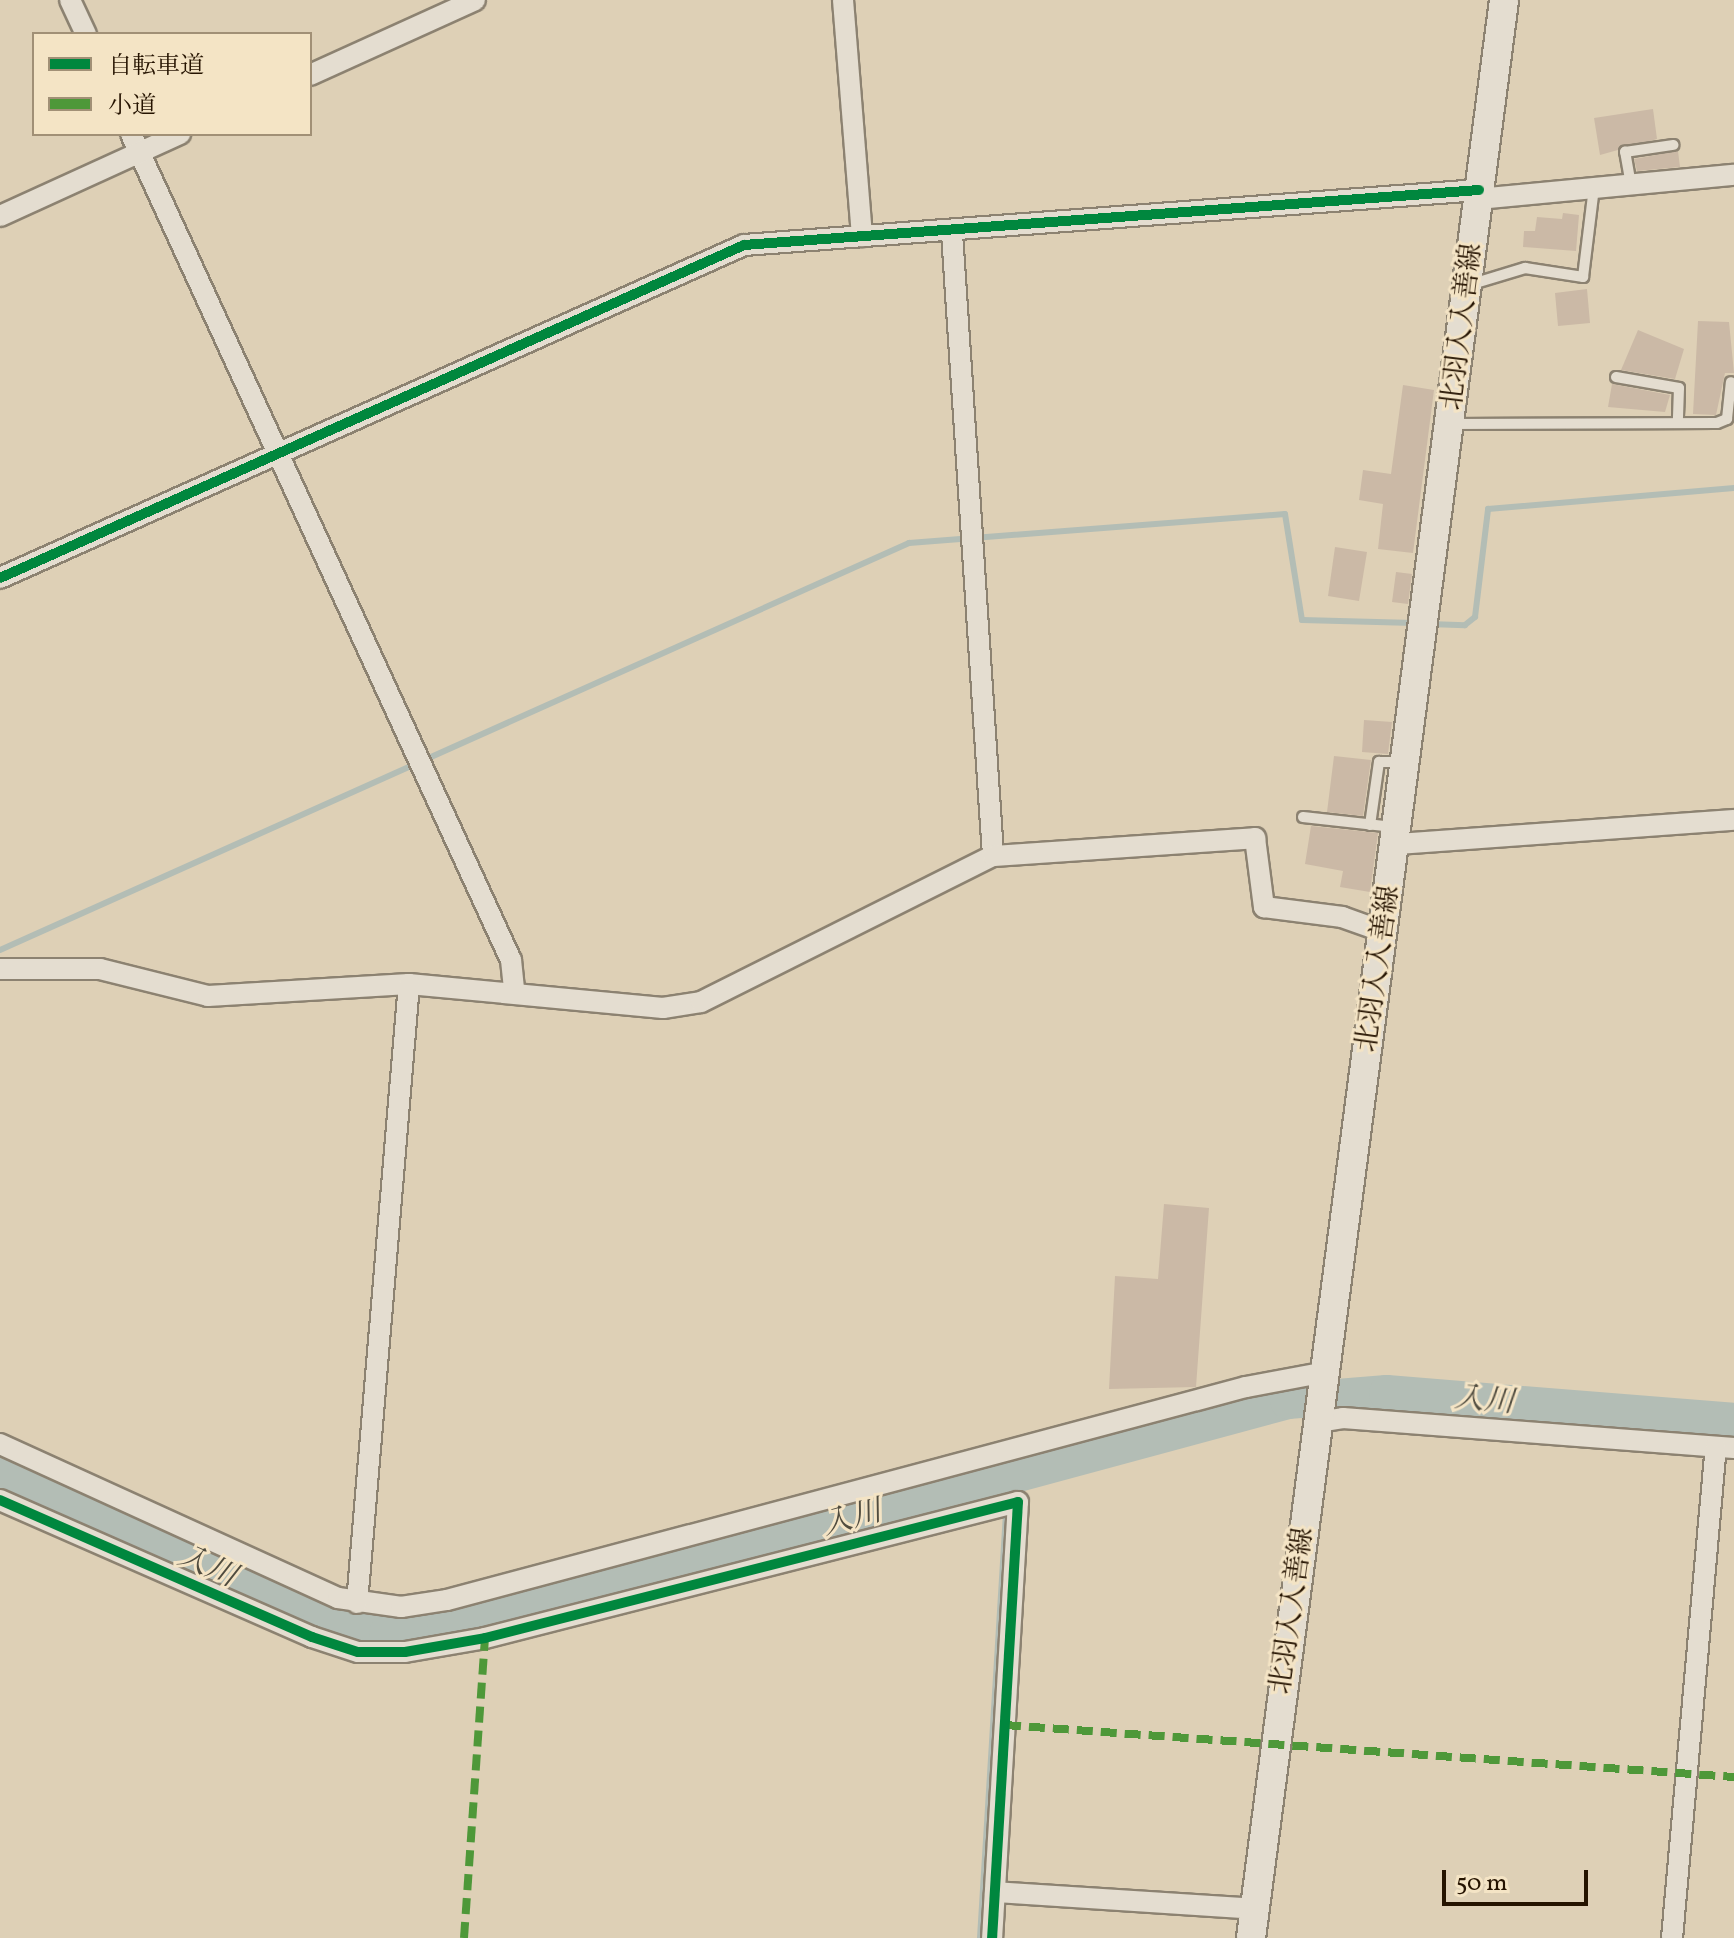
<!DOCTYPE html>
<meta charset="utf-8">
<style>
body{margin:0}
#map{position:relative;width:1734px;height:1938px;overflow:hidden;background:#ded0b6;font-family:Vollkorn,"Noto Serif JP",serif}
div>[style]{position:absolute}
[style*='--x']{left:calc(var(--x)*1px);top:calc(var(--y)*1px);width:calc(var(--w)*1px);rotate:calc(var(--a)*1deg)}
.stream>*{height:6px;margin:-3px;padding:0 3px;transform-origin:3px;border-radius:3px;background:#b3bdb5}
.river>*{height:36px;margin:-18px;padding:0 18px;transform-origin:18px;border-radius:18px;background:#b3bdb5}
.building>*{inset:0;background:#cbb9a6}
.roads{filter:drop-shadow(2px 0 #8c8271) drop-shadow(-2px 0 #8c8271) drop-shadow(0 2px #8c8271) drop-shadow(0 -2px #8c8271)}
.service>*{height:10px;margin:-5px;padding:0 5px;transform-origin:5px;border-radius:5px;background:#e4ddd0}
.minor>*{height:20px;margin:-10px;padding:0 10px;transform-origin:10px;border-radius:10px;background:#e4ddd0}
.secondary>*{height:28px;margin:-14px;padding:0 14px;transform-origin:14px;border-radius:14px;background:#e4ddd0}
.quiet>*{height:8px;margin-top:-4px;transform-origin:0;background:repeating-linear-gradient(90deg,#4e9839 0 16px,transparent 0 24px)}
.cycleway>*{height:10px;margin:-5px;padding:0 5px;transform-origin:5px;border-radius:5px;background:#00873e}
span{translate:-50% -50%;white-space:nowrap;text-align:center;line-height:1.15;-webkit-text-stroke:6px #f4e4c5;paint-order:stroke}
.street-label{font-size:28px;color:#251300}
.water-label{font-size:30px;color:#504c3f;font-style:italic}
.legend{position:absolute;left:32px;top:32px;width:280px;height:104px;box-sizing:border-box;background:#f4e4c5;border:2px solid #a19076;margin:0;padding:10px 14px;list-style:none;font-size:24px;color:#251300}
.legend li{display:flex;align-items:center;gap:16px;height:40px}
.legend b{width:40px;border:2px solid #a19076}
.scale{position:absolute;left:1442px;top:1870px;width:146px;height:36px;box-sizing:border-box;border:4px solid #251300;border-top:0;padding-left:10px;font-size:24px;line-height:28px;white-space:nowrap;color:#251300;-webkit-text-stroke:6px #f4e4c5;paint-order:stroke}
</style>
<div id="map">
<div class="stream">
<i style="--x:1429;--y:624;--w:36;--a:2"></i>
<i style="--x:1465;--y:625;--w:13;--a:-39"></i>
<i style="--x:1475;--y:617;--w:109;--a:-83.1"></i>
<i style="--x:1488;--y:509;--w:247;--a:-4.9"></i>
<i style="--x:0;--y:950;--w:996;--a:-24.12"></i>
<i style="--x:909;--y:543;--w:377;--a:-4.4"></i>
<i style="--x:1285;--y:514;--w:107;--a:80.9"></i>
<i style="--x:1302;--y:620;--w:112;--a:1.5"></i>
<i style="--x:1006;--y:1499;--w:20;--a:-84"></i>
<i style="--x:980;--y:1938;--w:429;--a:-86.5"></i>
</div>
<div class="river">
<i style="--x:0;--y:1475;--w:351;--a:24"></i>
<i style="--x:321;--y:1618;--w:68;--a:12.8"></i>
<i style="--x:387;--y:1633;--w:58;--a:-3.9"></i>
<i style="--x:445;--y:1629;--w:873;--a:-15.13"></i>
<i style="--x:1288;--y:1401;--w:99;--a:-4.6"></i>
<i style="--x:1387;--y:1393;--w:348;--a:4.6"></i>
</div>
<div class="building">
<i style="clip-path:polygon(1653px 109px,1657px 139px,1600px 155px,1594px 118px)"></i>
<i style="clip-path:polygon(1678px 151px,1680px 167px,1637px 171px,1634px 159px)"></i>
<i style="clip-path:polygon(1563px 213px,1579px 215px,1576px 251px,1523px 247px,1524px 231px,1535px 231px,1537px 217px,1562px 219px)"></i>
<i style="clip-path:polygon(1587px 289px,1590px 323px,1558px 326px,1555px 293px)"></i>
<i style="clip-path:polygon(1698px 321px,1729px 322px,1734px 373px,1725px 373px,1716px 415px,1693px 414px)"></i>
<i style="clip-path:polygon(1638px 330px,1684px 349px,1675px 379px,1621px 370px)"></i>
<i style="clip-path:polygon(1612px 384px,1670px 395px,1665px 412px,1608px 407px)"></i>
<i style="clip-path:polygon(1403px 385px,1434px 390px,1413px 553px,1378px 549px,1383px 504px,1359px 500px,1363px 470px,1391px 474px)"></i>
<i style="clip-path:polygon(1335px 547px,1367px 552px,1359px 601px,1328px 596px)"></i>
<i style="clip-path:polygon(1396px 572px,1412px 574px,1408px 604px,1392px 602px)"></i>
<i style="clip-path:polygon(1364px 720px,1392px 722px,1388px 754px,1362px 752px)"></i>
<i style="clip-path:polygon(1334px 756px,1371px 760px,1363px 816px,1327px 812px)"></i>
<i style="clip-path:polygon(1311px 826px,1378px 833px,1370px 892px,1340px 887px,1343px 871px,1305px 864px)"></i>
<i style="clip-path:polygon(1164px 1204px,1209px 1208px,1196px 1387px,1109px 1389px,1115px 1276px,1158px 1279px)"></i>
</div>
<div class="roads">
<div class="service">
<i style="--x:1631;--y:185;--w:34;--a:-100"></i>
<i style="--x:1625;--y:152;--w:49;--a:-8.3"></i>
<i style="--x:1469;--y:285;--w:59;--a:-16.9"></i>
<i style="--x:1525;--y:268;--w:59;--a:8.8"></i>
<i style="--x:1583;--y:277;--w:90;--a:-83"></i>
<i style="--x:1616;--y:377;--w:64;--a:9.9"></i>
<i style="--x:1679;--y:388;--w:35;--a:92"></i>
<i style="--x:1451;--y:424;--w:266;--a:-0.2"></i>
<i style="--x:1717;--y:423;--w:11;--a:-22"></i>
<i style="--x:1727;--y:419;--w:37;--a:-84"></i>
<i style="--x:1303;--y:817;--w:91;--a:6.3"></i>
<i style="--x:1370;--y:825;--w:64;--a:-81.9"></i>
<i style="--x:1379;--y:762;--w:23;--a:0"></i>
</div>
<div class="minor">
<i style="--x:70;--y:0;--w:38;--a:65"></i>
<i style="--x:843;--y:0;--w:237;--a:85.4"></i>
<i style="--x:310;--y:75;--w:181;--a:-24.4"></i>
<i style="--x:131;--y:134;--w:909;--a:65.3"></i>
<i style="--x:511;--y:960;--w:30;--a:84"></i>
<i style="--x:1478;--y:199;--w:257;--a:-5.4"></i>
<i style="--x:0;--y:216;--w:198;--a:-24.5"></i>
<i style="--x:952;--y:233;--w:624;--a:86.23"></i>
<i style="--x:0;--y:578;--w:815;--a:-24.11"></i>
<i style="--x:744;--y:245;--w:737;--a:-4.28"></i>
<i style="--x:1397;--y:844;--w:338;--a:-4.1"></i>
<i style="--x:0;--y:969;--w:100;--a:0"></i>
<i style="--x:100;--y:969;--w:111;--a:14"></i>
<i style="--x:208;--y:996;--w:201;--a:-3.4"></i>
<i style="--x:409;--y:984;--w:255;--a:5.4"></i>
<i style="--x:663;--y:1008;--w:38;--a:-9"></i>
<i style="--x:701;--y:1002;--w:326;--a:-26.6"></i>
<i style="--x:993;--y:856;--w:263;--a:-3.9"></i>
<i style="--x:1255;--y:838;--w:70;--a:82.6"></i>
<i style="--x:1264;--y:907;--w:79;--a:7.3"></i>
<i style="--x:1342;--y:917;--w:45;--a:19.7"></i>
<i style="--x:1318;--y:1422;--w:25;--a:-9"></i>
<i style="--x:1343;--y:1418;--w:392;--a:4.4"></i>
<i style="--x:0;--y:1444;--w:371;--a:24.5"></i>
<i style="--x:338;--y:1598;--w:64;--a:8.1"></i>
<i style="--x:401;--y:1607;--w:47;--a:-8.7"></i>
<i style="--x:447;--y:1600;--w:827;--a:-14.93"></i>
<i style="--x:1246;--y:1387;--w:81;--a:-10.6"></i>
<i style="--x:0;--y:1500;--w:341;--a:23.7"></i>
<i style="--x:312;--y:1637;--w:48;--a:18.1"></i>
<i style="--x:358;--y:1652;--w:47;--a:0"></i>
<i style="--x:405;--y:1652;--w:81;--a:-9.9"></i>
<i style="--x:485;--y:1638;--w:550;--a:-14.31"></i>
<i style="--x:1018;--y:1502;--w:437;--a:93.4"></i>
<i style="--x:357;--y:1603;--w:621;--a:-85.2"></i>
<i style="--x:995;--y:1892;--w:261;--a:3.7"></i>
<i style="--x:1672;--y:1938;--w:493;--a:-84.9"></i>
</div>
<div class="secondary">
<i style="--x:1251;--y:1938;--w:1954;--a:-82.56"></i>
</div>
</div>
<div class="quiet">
<i style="--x:1005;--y:1725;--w:731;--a:4.08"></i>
<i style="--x:464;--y:1938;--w:301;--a:-86"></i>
</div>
<div class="cycleway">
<i style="--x:0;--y:578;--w:815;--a:-24.11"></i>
<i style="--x:744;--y:245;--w:737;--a:-4.28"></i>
<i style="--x:0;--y:1500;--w:341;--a:23.7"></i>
<i style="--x:312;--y:1637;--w:48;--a:18.1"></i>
<i style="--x:358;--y:1652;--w:47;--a:0"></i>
<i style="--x:405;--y:1652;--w:81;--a:-9.9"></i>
<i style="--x:485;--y:1638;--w:550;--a:-14.31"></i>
<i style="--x:1018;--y:1502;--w:437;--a:93.4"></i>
</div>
<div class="street-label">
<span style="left:1463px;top:327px;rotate:-83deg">北羽入入善線</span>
<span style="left:1379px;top:969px;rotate:-82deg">北羽入入善線</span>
<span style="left:1293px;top:1611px;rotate:-82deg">北羽入入善線</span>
</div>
<div class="water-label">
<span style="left:1484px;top:1401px;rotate:5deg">入川</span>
<span style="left:852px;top:1519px;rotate:-15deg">入川</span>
<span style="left:207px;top:1567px;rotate:24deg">入川</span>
</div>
<ul class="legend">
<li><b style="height:10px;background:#00873e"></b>自転車道</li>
<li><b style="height:10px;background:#4e9839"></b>小道</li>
</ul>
<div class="scale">50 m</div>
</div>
